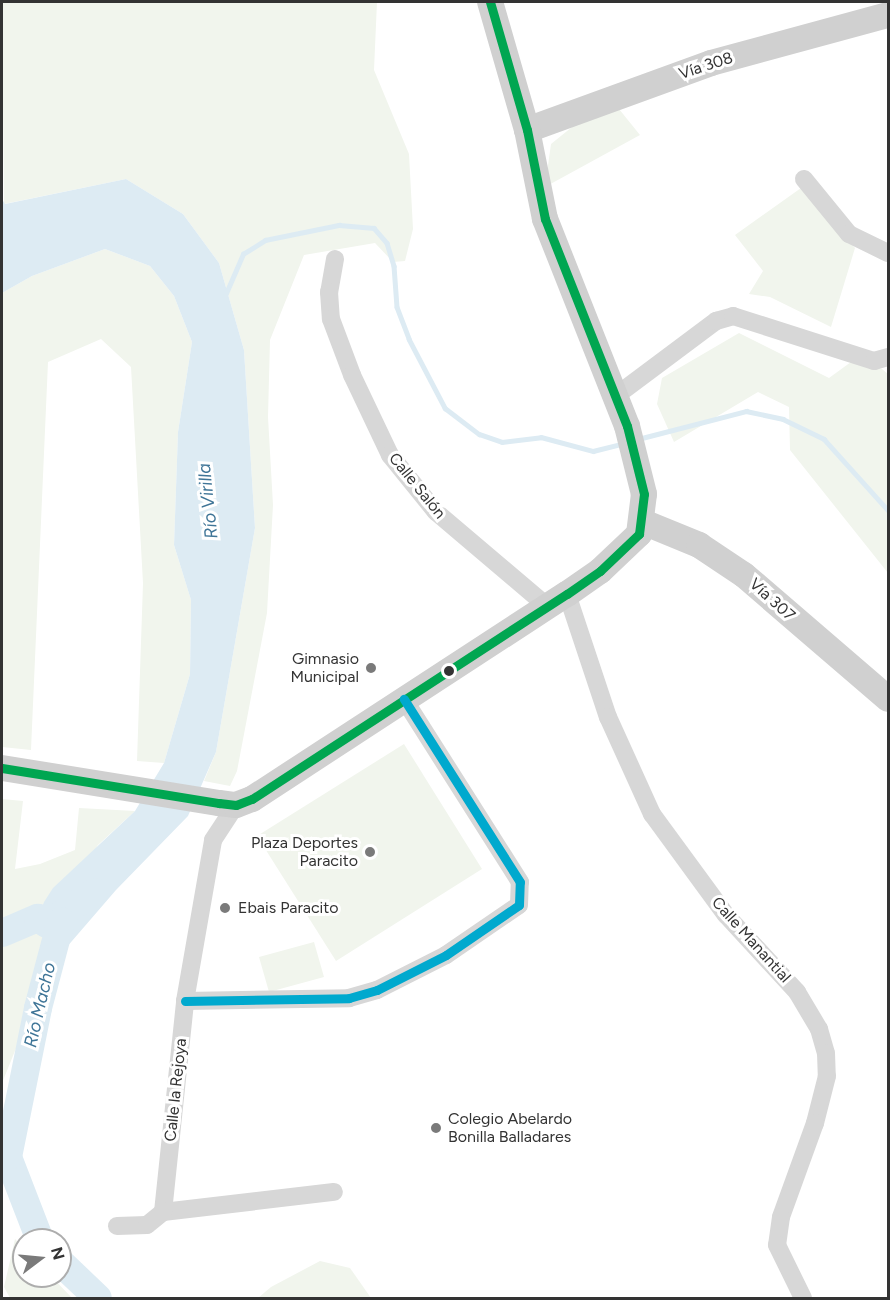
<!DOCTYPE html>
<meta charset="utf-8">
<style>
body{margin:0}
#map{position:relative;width:890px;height:1300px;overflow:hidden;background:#fff;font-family:Figtree,sans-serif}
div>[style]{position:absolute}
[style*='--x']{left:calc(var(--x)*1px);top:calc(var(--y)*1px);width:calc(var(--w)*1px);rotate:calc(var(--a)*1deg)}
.green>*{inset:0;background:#f1f5ed}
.water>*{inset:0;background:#ddebf3}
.stream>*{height:4.5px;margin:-2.25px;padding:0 2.25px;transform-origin:2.25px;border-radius:2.25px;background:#ddebf3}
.river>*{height:28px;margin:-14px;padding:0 14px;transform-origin:14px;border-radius:14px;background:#ddebf3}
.street>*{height:18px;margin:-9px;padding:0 9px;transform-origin:9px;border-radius:9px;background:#d7d7d7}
.secondary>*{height:26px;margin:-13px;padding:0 13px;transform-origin:13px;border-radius:13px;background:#d0d0d0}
.bus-1>*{height:9px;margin:-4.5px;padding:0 4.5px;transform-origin:4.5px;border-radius:4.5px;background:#00a651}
.bus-2>*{height:9px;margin:-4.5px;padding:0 4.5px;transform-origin:4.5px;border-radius:4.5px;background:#00a9ce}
.dots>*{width:16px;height:16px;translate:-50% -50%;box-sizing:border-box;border:3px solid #fff;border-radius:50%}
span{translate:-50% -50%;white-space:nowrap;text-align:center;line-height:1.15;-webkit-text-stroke:6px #fff;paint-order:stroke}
.street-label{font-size:16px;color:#333}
.poi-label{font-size:16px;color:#333}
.right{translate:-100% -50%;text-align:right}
.left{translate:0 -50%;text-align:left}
.water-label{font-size:18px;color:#3f7597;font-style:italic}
.frame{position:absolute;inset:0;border:3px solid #333;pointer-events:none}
.north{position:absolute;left:12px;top:1228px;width:60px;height:60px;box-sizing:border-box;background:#fff;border:2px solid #adadad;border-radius:50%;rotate:74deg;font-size:16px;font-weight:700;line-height:24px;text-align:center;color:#333}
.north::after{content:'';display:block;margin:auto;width:21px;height:27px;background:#7a7a7a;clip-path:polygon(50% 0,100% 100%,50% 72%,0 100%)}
</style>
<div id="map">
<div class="green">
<i style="clip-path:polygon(2px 2px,377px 2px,374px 70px,409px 154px,413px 229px,405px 261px,393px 262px,375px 243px,304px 255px,270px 340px,268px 417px,273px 505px,267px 613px,237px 771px,230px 786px,204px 781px,216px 752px,255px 528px,244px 350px,219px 263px,183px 214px,126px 179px,4px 204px)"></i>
<i style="clip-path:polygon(619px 109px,640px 135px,545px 187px,551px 144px,577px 123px)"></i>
<i style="clip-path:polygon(801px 188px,855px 248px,831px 327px,770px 297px,749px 294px,763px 271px,735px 235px)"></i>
<i style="clip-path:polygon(105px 249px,150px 266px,174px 296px,192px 342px,178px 432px,174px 545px,191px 600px,190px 674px,164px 763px,137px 761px,143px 583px,131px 367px,101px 339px,48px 362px,31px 750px,2px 747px,2px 293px,32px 276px)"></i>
<i style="clip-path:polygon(739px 333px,829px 378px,851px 362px,882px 369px,888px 374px,888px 573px,790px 450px,789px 407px,758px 392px,674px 442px,657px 404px,662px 378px)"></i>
<i style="clip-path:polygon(404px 744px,482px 869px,336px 961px,257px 836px)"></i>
<i style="clip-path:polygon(2px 799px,23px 801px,15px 869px,40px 864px,75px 850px,79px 808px,135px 811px,98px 845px,47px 924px,61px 918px,51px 962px,2px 1083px)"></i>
<i style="clip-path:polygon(314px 942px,324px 977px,269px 992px,259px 957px)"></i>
<i style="clip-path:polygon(15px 1239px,24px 1248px,24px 1276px,51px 1276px,72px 1298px,10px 1298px,4px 1287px)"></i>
<i style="clip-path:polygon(320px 1261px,350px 1268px,371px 1298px,258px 1298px,271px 1287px)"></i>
</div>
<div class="water">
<i style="clip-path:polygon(126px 179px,183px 214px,219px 263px,244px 350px,255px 528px,216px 752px,188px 816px,116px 890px,53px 963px,62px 916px,47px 924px,38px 918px,44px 902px,53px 888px,135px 811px,164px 763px,190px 674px,191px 600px,174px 545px,178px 432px,192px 342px,174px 296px,150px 266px,105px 249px,32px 276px,2px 293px,2px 199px,5px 204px)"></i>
</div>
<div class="stream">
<i style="--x:224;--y:298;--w:48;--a:-66.6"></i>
<i style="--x:243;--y:254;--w:26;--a:-32"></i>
<i style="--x:265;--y:240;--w:76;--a:-11.5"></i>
<i style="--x:339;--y:225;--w:35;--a:5"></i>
<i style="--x:374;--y:228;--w:20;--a:49"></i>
<i style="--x:387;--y:243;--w:24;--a:73"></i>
<i style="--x:394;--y:266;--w:41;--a:85.8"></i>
<i style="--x:397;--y:307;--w:34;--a:69"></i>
<i style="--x:409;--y:339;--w:78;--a:62.4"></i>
<i style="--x:445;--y:408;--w:43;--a:37.4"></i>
<i style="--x:479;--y:434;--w:24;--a:19"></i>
<i style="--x:502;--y:442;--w:39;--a:-7"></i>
<i style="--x:541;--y:437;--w:54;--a:15.1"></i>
<i style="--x:593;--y:451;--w:32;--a:-14"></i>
<i style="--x:638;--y:439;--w:112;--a:-14.5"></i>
<i style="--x:746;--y:411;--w:38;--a:12"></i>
<i style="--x:783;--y:419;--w:46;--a:26"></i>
<i style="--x:824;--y:439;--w:96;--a:48"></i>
</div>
<div class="river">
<i style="--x:2;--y:933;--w:39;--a:-23"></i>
<i style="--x:38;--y:918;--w:11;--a:34"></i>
<i style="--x:47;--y:924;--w:57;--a:-34.2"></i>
<i style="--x:40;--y:1240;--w:89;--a:-111.1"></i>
<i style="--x:8;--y:1157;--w:152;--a:-78.6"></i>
<i style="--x:38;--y:1008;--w:90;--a:-75.2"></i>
<i style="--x:60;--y:1262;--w:52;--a:43.5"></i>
</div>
<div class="street">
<i style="--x:804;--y:179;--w:71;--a:50.7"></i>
<i style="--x:849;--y:234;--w:43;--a:26"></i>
<i style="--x:335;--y:259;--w:34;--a:100"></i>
<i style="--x:329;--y:292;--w:27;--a:86"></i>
<i style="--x:331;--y:319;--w:60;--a:69.4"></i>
<i style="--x:352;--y:375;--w:89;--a:64.6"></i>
<i style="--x:390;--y:455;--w:73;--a:51.1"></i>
<i style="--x:436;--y:512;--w:147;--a:40.3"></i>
<i style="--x:617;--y:395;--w:124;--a:-36.8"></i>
<i style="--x:716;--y:321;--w:18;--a:-16"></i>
<i style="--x:733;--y:316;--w:148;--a:17.7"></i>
<i style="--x:874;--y:361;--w:15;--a:-16"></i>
<i style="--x:567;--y:594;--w:130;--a:71.6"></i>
<i style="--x:608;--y:717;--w:107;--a:65.6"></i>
<i style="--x:652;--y:814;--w:125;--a:53.8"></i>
<i style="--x:726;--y:915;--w:105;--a:47.3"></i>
<i style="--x:797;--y:992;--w:43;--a:59.3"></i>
<i style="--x:819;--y:1029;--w:25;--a:74"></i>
<i style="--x:826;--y:1053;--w:23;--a:88"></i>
<i style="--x:827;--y:1076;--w:49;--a:104.3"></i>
<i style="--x:815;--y:1123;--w:100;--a:109.9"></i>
<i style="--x:781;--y:1217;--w:28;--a:98"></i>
<i style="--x:777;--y:1245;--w:59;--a:63.9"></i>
<i style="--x:185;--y:1001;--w:164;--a:-1"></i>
<i style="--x:349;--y:998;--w:29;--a:-16"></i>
<i style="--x:377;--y:990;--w:77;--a:-26.9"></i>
<i style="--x:446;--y:955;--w:88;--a:-34.4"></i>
<i style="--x:519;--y:905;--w:23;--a:-88"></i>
<i style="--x:520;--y:882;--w:217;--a:-122.4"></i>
<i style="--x:163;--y:1212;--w:212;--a:-84"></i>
<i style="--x:185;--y:1001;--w:163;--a:-80.1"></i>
<i style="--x:213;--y:840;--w:42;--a:-56.7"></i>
<i style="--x:163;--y:1212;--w:172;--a:-6.7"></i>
<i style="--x:117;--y:1226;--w:30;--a:-2"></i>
<i style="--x:147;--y:1225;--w:21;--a:-39"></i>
</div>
<div class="secondary">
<i style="--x:527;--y:130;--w:196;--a:-20"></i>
<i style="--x:711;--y:63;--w:183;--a:-15.2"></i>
<i style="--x:643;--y:522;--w:61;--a:22.3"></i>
<i style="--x:699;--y:545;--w:54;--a:33.7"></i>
<i style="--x:744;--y:575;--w:190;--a:40.7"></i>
<i style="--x:2;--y:768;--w:220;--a:9.2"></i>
<i style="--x:219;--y:803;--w:17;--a:7"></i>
<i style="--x:236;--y:805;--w:17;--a:-21"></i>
<i style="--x:252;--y:799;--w:376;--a:-33.1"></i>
<i style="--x:567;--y:594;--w:40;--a:-34.9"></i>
<i style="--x:600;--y:571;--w:54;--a:-43.5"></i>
<i style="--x:639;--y:534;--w:40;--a:-82.9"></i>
<i style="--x:644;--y:494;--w:70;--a:-104"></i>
<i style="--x:627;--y:426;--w:223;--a:-111.6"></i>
<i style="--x:545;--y:219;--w:91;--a:-101.4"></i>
<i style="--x:527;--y:130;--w:133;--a:-106.1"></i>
</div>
<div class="bus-1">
<i style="--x:2;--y:768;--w:220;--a:9.2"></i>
<i style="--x:219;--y:803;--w:17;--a:7"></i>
<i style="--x:236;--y:805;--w:17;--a:-21"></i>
<i style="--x:252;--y:799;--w:376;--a:-33.1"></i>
<i style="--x:567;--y:594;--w:40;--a:-34.9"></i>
<i style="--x:600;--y:571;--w:54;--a:-43.5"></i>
<i style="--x:639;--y:534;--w:40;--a:-82.9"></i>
<i style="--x:644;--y:494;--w:70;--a:-104"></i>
<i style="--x:627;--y:426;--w:223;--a:-111.6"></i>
<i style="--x:545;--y:219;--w:91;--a:-101.4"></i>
<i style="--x:527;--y:130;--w:133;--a:-106.1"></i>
</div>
<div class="bus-2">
<i style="--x:185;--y:1001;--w:164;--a:-1"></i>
<i style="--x:349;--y:998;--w:29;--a:-16"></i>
<i style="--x:377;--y:990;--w:77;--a:-26.9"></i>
<i style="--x:446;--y:955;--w:88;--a:-34.4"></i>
<i style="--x:519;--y:905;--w:23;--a:-88"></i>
<i style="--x:520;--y:882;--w:217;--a:-122.4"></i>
</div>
<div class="dots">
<i style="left:371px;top:668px;background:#7a7a7a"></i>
<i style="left:449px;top:671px;background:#333"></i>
<i style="left:370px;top:852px;background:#7a7a7a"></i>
<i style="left:225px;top:908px;background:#7a7a7a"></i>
<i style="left:436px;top:1128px;background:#7a7a7a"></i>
</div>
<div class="street-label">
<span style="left:706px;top:66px;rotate:-18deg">Vía 308</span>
<span style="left:417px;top:486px;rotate:51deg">Calle Salón</span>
<span style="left:772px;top:600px;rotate:42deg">Vía 307</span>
<span style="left:751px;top:940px;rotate:48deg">Calle Manantial</span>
<span style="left:176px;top:1090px;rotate:-84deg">Calle la Rejoya</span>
</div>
<div class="poi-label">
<span class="right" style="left:359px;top:668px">Gimnasio<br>Municipal</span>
<span class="right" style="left:358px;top:852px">Plaza Deportes<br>Paracito</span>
<span class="left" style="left:238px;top:908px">Ebais Paracito</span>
<span class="left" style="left:448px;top:1128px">Colegio Abelardo<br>Bonilla Balladares</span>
</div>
<div class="water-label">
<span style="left:208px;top:501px;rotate:-96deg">Río Virilla</span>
<span style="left:40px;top:1005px;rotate:-77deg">Río Macho</span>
</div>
<div class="frame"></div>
<div class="north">N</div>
</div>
